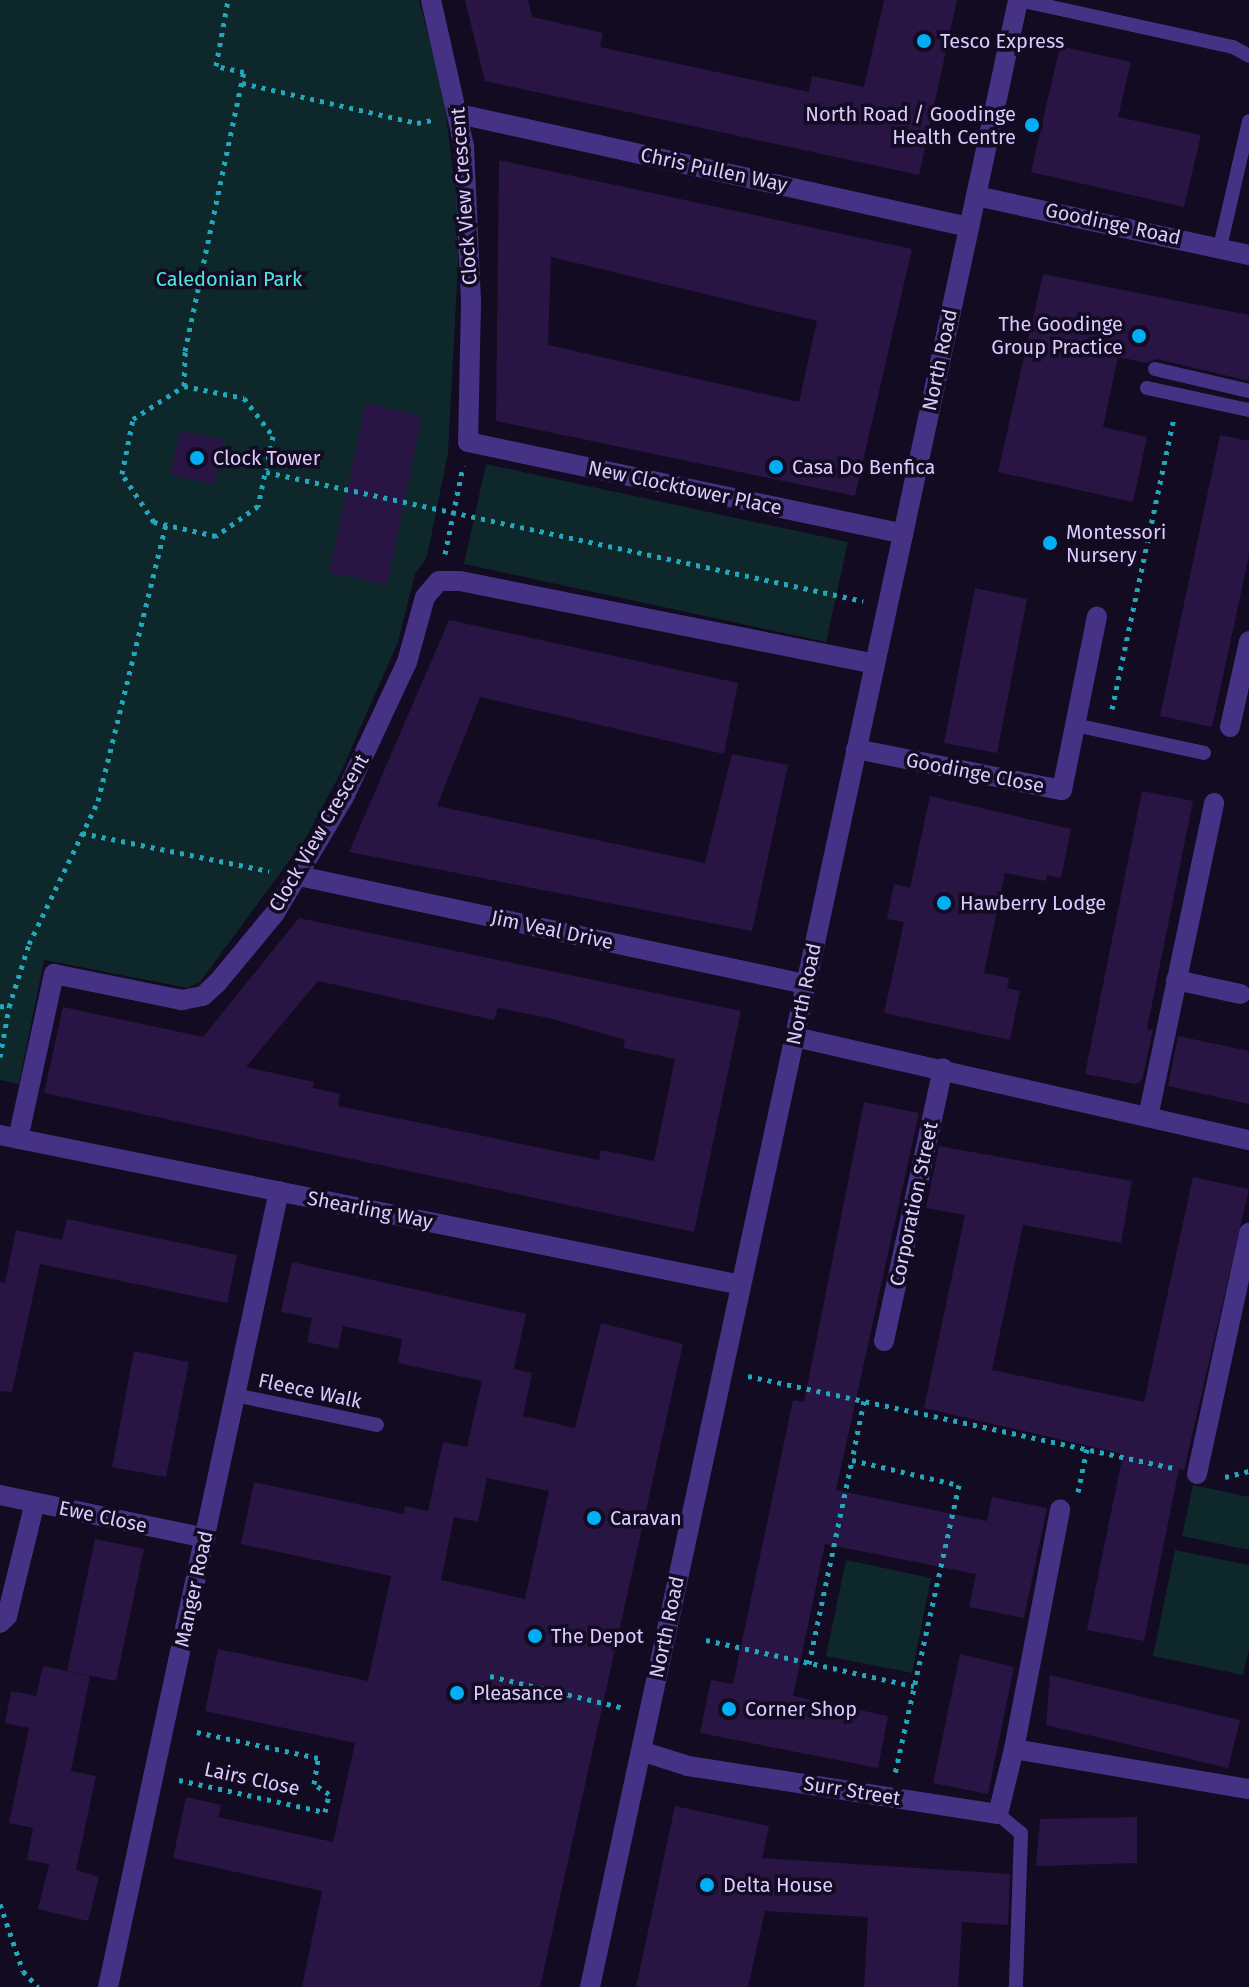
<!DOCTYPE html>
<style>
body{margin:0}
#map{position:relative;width:1249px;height:1987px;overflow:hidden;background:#130b21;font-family:"Fira Sans",sans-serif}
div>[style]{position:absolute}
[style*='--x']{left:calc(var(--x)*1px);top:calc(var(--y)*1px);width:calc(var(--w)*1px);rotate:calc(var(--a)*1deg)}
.green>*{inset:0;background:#0d272b}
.building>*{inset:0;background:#281543}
.path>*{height:5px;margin-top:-2.5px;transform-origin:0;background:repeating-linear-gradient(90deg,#23a7bb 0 4px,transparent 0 10px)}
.service>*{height:14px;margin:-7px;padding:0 7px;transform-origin:7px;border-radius:7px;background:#453284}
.minor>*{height:20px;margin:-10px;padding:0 10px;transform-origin:10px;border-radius:10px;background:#453284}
.tertiary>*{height:20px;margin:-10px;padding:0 10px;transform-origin:10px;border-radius:10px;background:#453284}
.dots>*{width:22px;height:22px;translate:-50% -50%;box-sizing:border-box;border:4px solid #130b21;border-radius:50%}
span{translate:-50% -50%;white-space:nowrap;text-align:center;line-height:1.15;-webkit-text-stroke:7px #130b21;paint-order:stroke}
.poi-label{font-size:20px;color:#dbcbff}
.left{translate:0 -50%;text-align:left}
.right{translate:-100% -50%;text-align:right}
.street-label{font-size:20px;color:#dbcbff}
.park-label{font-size:20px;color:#4de9e0}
</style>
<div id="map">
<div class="green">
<i style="clip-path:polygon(0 0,419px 0,443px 90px,460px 228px,448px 453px,427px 557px,415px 574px,398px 642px,341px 772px,306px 838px,200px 982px,188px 988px,44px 960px,19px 1084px,0 1080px)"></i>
<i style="clip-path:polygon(486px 464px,848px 542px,826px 642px,464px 564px)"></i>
<i style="clip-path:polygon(1193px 1485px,1249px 1497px,1249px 1550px,1182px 1536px)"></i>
<i style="clip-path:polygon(1175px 1550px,1249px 1565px,1249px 1651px,1243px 1675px,1153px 1656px)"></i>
<i style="clip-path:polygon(846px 1560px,931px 1578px,912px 1673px,826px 1656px)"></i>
</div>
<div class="building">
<i style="clip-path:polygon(465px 0,528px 0,532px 17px,603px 33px,600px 47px,809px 92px,812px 76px,864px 87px,884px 0,957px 0,919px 175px,485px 81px)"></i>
<i style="clip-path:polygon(1060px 46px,1131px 62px,1118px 117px,1201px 135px,1184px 207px,1031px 172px)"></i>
<i style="clip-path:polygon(evenodd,499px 160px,912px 249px,855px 496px,496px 421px,499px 160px,551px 257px,817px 321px,799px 402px,548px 345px,551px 257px)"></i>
<i style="clip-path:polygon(1043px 274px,1249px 315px,1249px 381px,1157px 359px,1147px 363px,1118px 357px,1103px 427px,1147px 437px,1133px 502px,998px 472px)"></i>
<i style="clip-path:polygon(366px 403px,422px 416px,387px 585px,329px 572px)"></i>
<i style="clip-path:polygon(180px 431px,224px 440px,214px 484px,170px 475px)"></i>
<i style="clip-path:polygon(1220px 435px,1249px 441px,1249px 556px,1212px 727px,1160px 716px)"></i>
<i style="clip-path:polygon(975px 588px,1027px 599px,997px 753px,944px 743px)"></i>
<i style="clip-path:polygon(449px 620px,738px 683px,724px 754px,480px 697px,437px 806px,705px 863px,732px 754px,788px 765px,752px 931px,349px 852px)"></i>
<i style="clip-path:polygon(1142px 791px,1193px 801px,1147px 1029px,1153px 1030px,1142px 1080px,1136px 1084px,1085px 1074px)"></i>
<i style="clip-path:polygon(930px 796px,1071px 829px,1061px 878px,1047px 875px,1046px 881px,1005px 873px,984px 973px,1009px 978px,1007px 988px,1020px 991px,1010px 1040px,884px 1013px,904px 922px,887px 919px,894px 884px,910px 888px)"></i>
<i style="clip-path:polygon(evenodd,299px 918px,741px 1011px,694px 1232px,44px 1093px,63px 1007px,203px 1037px,299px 918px,318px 981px,494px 1020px,498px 1008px,549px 1018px,625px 1040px,623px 1048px,675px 1059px,654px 1161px,601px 1150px,599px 1160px,338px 1106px,340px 1094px,313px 1088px,314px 1082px,246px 1067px,318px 981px)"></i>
<i style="clip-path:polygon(1178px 1036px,1249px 1051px,1249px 1104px,1168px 1086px)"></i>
<i style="clip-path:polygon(864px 1102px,919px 1113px,836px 1490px,987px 1521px,992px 1497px,1047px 1508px,1024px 1618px,969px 1607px,976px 1574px,825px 1544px,793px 1696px,888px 1716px,878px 1768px,700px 1733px,711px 1680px,733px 1684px,793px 1400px,804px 1402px)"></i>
<i style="clip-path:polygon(939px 1146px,1132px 1181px,1121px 1243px,1023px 1225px,992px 1370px,1144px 1402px,1193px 1177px,1249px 1189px,1184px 1470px,1179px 1469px,1144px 1641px,1087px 1630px,1123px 1454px,924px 1408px,965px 1215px,926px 1208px)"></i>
<i style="clip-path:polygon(67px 1219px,237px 1255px,227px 1303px,40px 1264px,12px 1392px,0 1391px,0 1282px,5px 1283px,16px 1230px,62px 1240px)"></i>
<i style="clip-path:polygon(evenodd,292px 1262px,526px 1314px,514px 1369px,532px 1373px,523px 1416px,575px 1428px,601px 1323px,683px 1344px,540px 1987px,302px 1987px,322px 1891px,173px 1858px,186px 1797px,221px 1805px,218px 1817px,333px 1842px,355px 1743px,205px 1711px,218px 1649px,368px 1681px,391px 1576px,241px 1544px,254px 1482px,404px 1514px,405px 1506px,428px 1511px,443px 1442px,467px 1447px,482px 1381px,398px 1363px,402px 1339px,343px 1326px,338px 1349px,307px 1342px,312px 1318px,281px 1312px,292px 1262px,487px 1478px,549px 1491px,525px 1599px,441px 1580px,454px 1517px,478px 1522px,487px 1478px)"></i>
<i style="clip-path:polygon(134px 1351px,189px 1362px,166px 1477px,112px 1467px)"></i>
<i style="clip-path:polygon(95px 1539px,144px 1549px,116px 1681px,67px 1671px)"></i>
<i style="clip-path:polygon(960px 1654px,1014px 1667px,988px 1794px,933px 1783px)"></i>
<i style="clip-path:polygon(43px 1666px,90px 1676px,71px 1771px,96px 1776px,76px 1870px,99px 1877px,88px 1921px,38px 1909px,49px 1864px,27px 1860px,33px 1828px,9px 1823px,29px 1728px,5px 1723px,11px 1691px,36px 1696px)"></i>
<i style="clip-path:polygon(1050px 1675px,1240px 1720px,1228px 1768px,1046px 1725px)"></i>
<i style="clip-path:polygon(675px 1806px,769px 1826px,762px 1858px,1010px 1874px,1008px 1925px,962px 1922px,958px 1987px,864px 1987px,868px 1917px,765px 1911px,748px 1987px,636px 1987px)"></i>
<i style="clip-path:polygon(1137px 1817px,1137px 1863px,1036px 1866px,1040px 1819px)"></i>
</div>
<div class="path">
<i style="--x:242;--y:83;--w:180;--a:12.9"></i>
<i style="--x:417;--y:123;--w:15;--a:-11"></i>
<i style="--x:184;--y:386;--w:61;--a:11.3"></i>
<i style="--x:244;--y:398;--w:48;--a:52.7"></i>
<i style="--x:273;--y:436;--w:72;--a:102.1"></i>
<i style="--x:258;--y:506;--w:52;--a:144.5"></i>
<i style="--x:216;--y:536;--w:64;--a:-167.3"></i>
<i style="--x:154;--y:522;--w:58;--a:-123.7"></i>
<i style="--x:122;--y:474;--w:56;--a:-78.7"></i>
<i style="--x:133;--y:419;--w:61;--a:-32.9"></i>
<i style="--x:184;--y:386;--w:35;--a:-88"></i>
<i style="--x:185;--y:351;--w:285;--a:-78.1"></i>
<i style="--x:244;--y:72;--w:29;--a:-168"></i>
<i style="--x:216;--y:66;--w:67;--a:-79.7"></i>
<i style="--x:266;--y:472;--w:611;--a:12.19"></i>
<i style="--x:445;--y:554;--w:90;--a:-78.4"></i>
<i style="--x:1112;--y:709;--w:298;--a:-78"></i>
<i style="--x:82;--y:833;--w:191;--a:11.5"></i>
<i style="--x:0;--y:1006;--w:9;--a:6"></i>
<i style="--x:9;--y:1007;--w:66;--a:-72.4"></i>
<i style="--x:29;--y:944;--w:159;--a:-64.2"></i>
<i style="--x:98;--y:801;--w:284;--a:-76.2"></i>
<i style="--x:0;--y:1057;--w:51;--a:-79.8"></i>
<i style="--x:748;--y:1376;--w:434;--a:12.2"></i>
<i style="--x:864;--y:1401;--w:60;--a:101.5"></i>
<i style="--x:852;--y:1460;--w:110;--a:13.2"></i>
<i style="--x:959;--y:1485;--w:295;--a:102.5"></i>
<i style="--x:1225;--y:1477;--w:25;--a:-14"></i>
<i style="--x:1078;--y:1492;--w:44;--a:-78.2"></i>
<i style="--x:706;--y:1640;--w:213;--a:12.5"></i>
<i style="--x:809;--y:1664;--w:208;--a:-78.1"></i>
<i style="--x:490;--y:1676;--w:138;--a:13.4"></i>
<i style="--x:179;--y:1780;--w:149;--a:12.4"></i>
<i style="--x:325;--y:1812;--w:18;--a:-77"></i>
<i style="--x:329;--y:1794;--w:18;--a:-146"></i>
<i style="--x:314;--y:1784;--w:26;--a:-81"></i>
<i style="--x:318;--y:1758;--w:129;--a:-167.9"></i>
<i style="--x:0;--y:1904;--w:71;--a:71.1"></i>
<i style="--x:23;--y:1971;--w:22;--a:47"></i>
</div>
<div class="service">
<i style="--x:1019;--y:0;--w:219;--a:12.4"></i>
<i style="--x:1233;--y:47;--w:18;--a:29"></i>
<i style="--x:1220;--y:247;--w:129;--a:-77"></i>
<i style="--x:1155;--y:369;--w:97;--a:13.2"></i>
<i style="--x:1147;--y:388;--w:104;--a:12.2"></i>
<i style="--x:1075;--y:725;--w:132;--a:12.2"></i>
<i style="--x:235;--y:1395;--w:145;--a:11.9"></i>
<i style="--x:998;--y:1814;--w:30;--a:40"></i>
<i style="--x:1021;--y:1833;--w:154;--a:91.9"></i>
</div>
<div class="minor">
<i style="--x:431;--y:0;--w:151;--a:77.3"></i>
<i style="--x:464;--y:147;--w:156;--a:87.4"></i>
<i style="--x:471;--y:303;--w:139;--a:91.2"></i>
<i style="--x:468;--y:442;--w:445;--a:11.9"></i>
<i style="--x:459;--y:114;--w:522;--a:12.49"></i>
<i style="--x:976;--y:196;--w:279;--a:12.2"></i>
<i style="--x:1230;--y:727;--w:88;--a:-77.5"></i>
<i style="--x:856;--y:749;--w:210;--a:11.3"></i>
<i style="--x:1062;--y:790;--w:177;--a:-78.6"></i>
<i style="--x:299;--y:876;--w:517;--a:12.05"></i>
<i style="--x:1176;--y:980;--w:66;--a:12.2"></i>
<i style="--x:795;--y:1037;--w:466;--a:12.8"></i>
<i style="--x:1148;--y:1117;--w:321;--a:-78.1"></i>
<i style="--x:0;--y:1135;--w:756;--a:11.44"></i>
<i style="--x:18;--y:1139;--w:169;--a:-77.7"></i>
<i style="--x:54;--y:974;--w:131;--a:11.5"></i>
<i style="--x:182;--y:1000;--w:21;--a:-11"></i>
<i style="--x:203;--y:996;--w:21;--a:-43"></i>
<i style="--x:218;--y:982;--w:89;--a:-50.4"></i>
<i style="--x:275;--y:913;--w:135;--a:-59.3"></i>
<i style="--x:344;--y:797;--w:149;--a:-65"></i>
<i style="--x:407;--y:662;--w:67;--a:-74.5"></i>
<i style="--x:425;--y:597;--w:21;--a:-49"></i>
<i style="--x:439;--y:581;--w:21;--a:0"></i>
<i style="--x:460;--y:581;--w:423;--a:11.3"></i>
<i style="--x:884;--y:1341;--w:279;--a:-77.8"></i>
<i style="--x:1197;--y:1474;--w:247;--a:-77.8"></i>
<i style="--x:0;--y:1495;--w:210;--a:11.8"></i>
<i style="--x:0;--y:1623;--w:10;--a:-45"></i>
<i style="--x:7;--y:1616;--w:117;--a:-76.2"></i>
<i style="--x:1014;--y:1749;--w:244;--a:-79.1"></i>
<i style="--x:641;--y:1751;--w:49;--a:17.7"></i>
<i style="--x:688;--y:1766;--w:314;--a:8.8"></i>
<i style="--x:998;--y:1814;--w:67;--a:-76.2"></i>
<i style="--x:1014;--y:1749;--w:238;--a:9.7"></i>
<i style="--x:108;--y:1987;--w:814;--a:-77.88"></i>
</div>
<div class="tertiary">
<i style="--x:590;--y:1987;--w:2033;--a:-77.84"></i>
</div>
<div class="dots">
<i style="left:924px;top:41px;background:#00aef6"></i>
<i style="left:1032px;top:125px;background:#00aef6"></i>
<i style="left:1139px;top:336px;background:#00aef6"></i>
<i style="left:197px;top:458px;background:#00aef6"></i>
<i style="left:776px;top:467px;background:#00aef6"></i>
<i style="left:1050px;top:543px;background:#00aef6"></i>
<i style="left:944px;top:903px;background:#00aef6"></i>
<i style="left:594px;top:1518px;background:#00aef6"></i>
<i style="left:535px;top:1636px;background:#00aef6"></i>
<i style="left:457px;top:1693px;background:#00aef6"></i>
<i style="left:729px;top:1709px;background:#00aef6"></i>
<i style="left:707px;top:1885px;background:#00aef6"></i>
</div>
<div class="poi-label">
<span class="left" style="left:940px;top:41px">Tesco Express</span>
<span class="right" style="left:1016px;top:126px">North Road / Goodinge<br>Health Centre</span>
<span class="right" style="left:1123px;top:336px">The Goodinge<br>Group Practice</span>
<span class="left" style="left:213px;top:458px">Clock Tower</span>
<span class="left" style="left:792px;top:467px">Casa Do Benfica</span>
<span class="left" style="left:1066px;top:544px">Montessori<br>Nursery</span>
<span class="left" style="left:960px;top:903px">Hawberry Lodge</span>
<span class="left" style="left:610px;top:1518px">Caravan</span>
<span class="left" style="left:551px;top:1636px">The Depot</span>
<span class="left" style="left:473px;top:1693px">Pleasance</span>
<span class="left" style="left:745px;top:1709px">Corner Shop</span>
<span class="left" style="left:723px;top:1885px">Delta House</span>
</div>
<div class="street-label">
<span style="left:714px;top:170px;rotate:12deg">Chris Pullen Way</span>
<span style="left:464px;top:196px;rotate:-94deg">Clock View Crescent</span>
<span style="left:1113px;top:224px;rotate:12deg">Goodinge Road</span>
<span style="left:940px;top:360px;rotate:-78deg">North Road</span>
<span style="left:685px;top:488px;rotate:12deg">New Clocktower Place</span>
<span style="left:975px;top:773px;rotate:11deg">Goodinge Close</span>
<span style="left:319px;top:833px;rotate:-60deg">Clock View Crescent</span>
<span style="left:552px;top:930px;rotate:12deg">Jim Veal Drive</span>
<span style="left:804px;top:994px;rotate:-78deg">North Road</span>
<span style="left:914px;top:1204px;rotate:-78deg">Corporation Street</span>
<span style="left:370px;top:1210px;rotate:11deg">Shearling Way</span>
<span style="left:310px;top:1391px;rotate:12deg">Fleece Walk</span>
<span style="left:103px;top:1517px;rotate:12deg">Ewe Close</span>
<span style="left:194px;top:1589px;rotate:-78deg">Manger Road</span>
<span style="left:667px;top:1627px;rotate:-78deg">North Road</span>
<span style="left:252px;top:1779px;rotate:12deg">Lairs Close</span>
<span style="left:852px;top:1791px;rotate:9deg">Surr Street</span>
</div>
<div class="park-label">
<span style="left:229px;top:279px">Caledonian Park</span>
</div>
</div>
